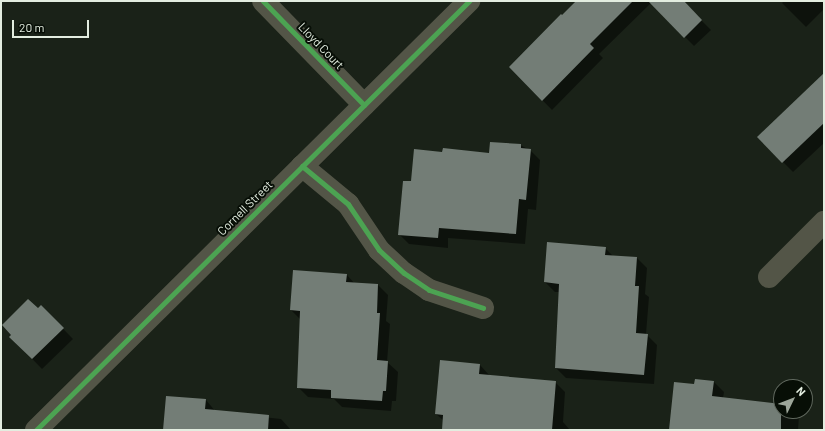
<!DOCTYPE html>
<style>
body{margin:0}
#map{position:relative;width:825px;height:431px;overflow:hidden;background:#1a2218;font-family:Barlow,sans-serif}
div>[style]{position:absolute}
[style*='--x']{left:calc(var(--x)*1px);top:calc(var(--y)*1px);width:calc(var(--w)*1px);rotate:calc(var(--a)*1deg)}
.shadow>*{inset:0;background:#0007}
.building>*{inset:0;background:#737d76}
.minor>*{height:22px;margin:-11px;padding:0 11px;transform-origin:11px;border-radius:11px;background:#535547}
.cycleway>*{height:5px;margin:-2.5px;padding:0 2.5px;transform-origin:2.5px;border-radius:2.5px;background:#4ca352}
span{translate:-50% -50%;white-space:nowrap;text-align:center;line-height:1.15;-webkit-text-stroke:4px #070e06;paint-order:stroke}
.street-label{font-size:12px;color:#e3ede0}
.frame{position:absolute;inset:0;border:2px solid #e3ede0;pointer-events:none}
.north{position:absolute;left:773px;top:379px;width:40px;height:40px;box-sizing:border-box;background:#070e06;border:1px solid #5f675d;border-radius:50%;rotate:47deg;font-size:11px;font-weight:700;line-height:16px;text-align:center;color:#e3ede0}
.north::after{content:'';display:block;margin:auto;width:14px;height:18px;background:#9da69a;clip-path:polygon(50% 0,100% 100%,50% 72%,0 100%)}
.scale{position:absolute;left:12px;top:20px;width:77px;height:18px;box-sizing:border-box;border:2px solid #e3ede0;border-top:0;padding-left:5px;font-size:12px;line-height:14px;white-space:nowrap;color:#e3ede0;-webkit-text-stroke:3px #070e06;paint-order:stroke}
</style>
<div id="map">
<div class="shadow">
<i style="clip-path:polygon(578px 1px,682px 1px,711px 30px,694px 46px,651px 3px,599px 54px,603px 58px,552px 110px,510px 67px)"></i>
<i style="clip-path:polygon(784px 1px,824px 1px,824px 9px,806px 27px,782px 3px)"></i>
<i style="clip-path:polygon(824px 75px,824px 143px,793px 172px,758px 137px)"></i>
<i style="clip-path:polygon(520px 145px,530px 150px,540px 160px,536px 210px,528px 209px,525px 244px,448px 238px,448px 248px,409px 244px,399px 234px,412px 182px,443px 153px,490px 154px)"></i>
<i style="clip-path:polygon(605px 248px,614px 257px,637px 258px,647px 268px,645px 294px,649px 297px,646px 334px,657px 345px,654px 384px,566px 378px,556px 368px,560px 292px,555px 292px,545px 282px)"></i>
<i style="clip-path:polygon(347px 275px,355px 284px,378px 285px,388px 295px,386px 321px,390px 324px,387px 362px,398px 372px,396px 401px,392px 401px,391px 411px,342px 407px,334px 399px,308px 397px,298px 387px,301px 320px,291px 310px)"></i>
<i style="clip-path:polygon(41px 306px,73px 339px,42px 369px,11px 337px)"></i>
<i style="clip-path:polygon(480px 365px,490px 376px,555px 382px,565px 392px,563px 422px,570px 430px,443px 430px,444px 421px,436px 414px)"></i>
<i style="clip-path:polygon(714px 382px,724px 392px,723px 398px,781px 405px,781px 411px,794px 411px,799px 416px,798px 430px,670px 430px,695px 385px)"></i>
<i style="clip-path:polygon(167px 397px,206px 400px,216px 412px,281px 419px,291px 430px,164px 430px)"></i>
</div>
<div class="building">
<i style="clip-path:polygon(576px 1px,633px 1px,590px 44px,594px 48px,542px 101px,509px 67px,561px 14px,562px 15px)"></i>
<i style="clip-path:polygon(648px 1px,684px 1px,702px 20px,684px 38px)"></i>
<i style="clip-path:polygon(824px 73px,824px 123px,782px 163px,757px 137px)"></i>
<i style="clip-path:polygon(490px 142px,521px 144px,521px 148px,531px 149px,526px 200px,519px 199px,516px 234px,439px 228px,438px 238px,398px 235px,403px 181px,411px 181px,414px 149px,442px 152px,443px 148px,489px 153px)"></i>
<i style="clip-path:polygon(547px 242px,606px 247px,605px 255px,637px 257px,635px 286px,639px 286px,636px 333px,648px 334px,644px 375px,555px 368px,559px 284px,544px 282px)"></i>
<i style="clip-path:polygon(293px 270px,347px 274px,346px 282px,378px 284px,377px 313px,380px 313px,377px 360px,388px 361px,386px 391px,383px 391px,382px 401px,331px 398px,331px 390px,297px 388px,300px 311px,290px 310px)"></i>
<i style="clip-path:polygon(28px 299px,38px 308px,41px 305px,64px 328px,32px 359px,9px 337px,11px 335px,2px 325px)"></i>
<i style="clip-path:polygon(440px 360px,480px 364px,479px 374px,556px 381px,552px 430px,442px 430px,443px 415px,435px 414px)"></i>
<i style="clip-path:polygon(695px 379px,714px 381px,712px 396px,781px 404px,781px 430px,669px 430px,674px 382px,694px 384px)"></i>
<i style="clip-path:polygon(166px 396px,206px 399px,205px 409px,269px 415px,268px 430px,163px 430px)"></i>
</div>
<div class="minor">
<i style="--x:263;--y:1;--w:145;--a:45.8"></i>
<i style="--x:302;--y:166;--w:60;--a:39.6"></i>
<i style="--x:348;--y:204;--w:55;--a:56"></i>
<i style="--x:379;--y:250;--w:34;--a:43"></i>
<i style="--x:404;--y:273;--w:30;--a:34"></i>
<i style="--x:429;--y:290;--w:57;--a:18.4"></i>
<i style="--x:769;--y:277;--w:78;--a:-45"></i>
<i style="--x:36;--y:430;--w:610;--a:-44.73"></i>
</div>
<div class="cycleway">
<i style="--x:263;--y:1;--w:145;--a:45.8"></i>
<i style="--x:302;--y:166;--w:60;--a:39.6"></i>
<i style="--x:348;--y:204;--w:55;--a:56"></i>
<i style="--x:379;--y:250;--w:34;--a:43"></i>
<i style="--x:404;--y:273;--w:30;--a:34"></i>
<i style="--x:429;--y:290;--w:57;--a:18.4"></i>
<i style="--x:36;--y:430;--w:610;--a:-44.73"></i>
</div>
<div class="street-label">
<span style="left:321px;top:46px;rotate:46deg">Lloyd Court</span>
<span style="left:245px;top:208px;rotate:-45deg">Cornell Street</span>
</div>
<div class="frame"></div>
<div class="north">N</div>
<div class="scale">20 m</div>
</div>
